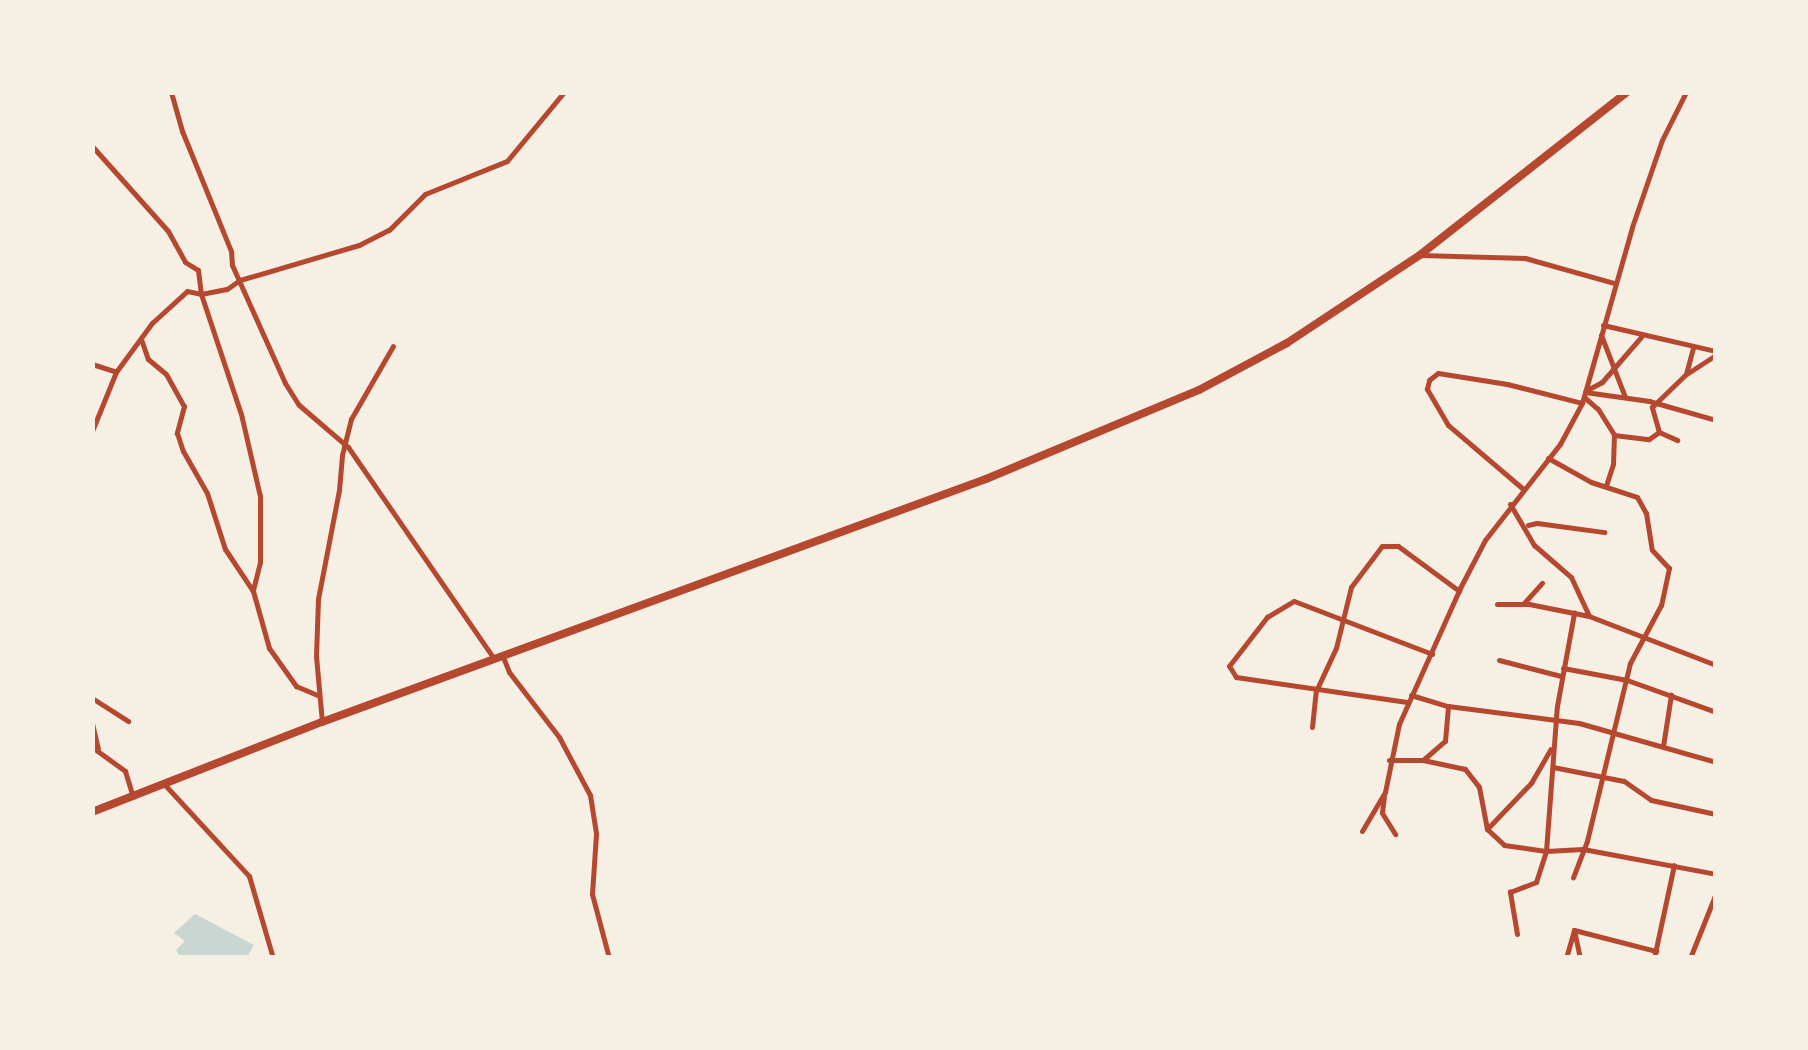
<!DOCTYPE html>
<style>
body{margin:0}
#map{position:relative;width:1808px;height:1050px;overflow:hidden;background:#f6efe4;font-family:Signika,sans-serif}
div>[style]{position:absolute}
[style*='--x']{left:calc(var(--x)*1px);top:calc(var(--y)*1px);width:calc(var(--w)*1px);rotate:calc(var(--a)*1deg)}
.water>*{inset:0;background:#c9d6d2}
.minor>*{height:5px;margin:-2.5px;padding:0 2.5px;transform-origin:2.5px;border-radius:2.5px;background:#b5482f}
.trunk>*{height:8px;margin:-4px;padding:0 4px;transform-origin:4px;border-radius:4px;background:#b5482f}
span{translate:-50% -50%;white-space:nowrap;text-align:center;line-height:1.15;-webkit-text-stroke:8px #f6efe4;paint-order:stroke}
.frame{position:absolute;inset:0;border:95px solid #f6efe4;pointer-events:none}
</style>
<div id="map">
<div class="water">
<i style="clip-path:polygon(195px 914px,254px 945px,247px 957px,180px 957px,176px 950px,185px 941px,174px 933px)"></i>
</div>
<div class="minor">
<i style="--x:171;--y:92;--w:41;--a:74.2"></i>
<i style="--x:182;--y:131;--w:130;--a:67.8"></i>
<i style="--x:231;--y:251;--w:14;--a:86"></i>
<i style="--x:232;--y:265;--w:129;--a:65.8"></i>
<i style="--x:285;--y:383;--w:26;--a:58"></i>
<i style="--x:299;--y:405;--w:65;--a:40.6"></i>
<i style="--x:348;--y:447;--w:255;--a:55.4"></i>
<i style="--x:92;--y:146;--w:114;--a:48.2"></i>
<i style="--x:168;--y:231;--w:35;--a:61"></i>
<i style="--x:185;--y:262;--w:15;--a:32"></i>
<i style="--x:198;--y:270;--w:24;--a:83"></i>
<i style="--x:201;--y:294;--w:126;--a:71.6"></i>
<i style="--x:241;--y:414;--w:84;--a:77"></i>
<i style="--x:260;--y:496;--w:66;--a:90"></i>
<i style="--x:260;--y:562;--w:30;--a:104"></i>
<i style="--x:1421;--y:255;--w:104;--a:1.7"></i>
<i style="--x:1525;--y:258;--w:92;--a:15.7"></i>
<i style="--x:1603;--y:325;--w:116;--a:13"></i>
<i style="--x:1601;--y:335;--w:66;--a:68.8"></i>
<i style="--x:141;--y:339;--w:21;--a:71"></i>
<i style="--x:148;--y:359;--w:23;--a:40"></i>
<i style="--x:166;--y:374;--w:37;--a:61"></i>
<i style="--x:184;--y:406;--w:28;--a:105"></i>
<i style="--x:177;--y:433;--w:19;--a:72"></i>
<i style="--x:183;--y:451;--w:48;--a:60.3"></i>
<i style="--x:207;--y:493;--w:59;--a:72.2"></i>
<i style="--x:225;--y:549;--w:50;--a:56.3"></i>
<i style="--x:253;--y:591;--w:59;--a:74.3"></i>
<i style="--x:269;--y:648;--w:47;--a:54.6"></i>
<i style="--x:296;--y:686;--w:25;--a:23"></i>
<i style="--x:92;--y:364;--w:25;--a:18"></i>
<i style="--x:1688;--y:373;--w:33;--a:-33"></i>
<i style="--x:1587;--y:390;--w:17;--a:-28"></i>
<i style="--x:1602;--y:382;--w:60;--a:-49.1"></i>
<i style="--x:1585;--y:392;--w:65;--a:8"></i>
<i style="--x:1649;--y:401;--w:70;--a:15.8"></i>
<i style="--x:1584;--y:397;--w:18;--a:41"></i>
<i style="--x:1598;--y:409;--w:31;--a:58"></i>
<i style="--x:1614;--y:435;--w:29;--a:92"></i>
<i style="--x:1613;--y:464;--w:23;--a:108"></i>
<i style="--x:92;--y:431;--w:64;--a:-67.9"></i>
<i style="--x:116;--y:372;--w:61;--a:-53.7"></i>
<i style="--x:152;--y:323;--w:47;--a:-42.4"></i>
<i style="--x:187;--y:291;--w:14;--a:12"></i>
<i style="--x:201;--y:294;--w:26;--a:-11"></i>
<i style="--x:227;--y:289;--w:16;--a:-35"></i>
<i style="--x:240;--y:280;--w:124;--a:-16.4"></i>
<i style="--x:359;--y:245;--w:34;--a:-27"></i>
<i style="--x:389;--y:230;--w:51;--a:-45"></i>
<i style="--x:425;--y:194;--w:88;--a:-21.9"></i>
<i style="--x:507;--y:161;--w:89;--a:-50.4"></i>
<i style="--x:1659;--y:432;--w:26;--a:-106"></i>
<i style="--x:1652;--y:407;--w:47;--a:-44.1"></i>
<i style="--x:1686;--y:374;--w:28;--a:-75"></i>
<i style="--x:1614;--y:435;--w:35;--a:7"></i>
<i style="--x:1649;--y:439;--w:12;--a:-35"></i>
<i style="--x:1659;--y:432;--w:20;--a:24"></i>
<i style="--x:1548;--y:458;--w:49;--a:29.2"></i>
<i style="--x:1591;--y:482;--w:48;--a:18.1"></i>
<i style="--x:1637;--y:497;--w:18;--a:61"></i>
<i style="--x:1646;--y:513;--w:37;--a:81"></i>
<i style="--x:1652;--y:550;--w:25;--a:47"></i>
<i style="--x:1669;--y:568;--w:38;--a:102"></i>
<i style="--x:1661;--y:605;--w:66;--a:118.1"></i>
<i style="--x:1630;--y:663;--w:183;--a:103.6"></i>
<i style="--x:1587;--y:841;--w:39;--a:111"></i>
<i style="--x:1522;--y:488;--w:97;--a:-139.6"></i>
<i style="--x:1448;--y:425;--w:42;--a:-120.3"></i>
<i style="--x:1427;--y:389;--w:9;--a:-77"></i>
<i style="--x:1429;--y:380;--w:11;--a:-38"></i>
<i style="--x:1438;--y:373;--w:70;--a:9.1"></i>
<i style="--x:1507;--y:384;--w:77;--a:14.2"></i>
<i style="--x:1510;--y:504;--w:48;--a:59.7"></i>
<i style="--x:1534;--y:545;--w:49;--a:40.9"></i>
<i style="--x:1571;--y:577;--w:43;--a:65.2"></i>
<i style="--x:1528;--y:525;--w:9;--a:-13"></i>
<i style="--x:1537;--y:523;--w:68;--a:7.7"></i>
<i style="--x:1524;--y:603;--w:27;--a:-48"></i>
<i style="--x:1497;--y:604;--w:32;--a:0"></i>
<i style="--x:1529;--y:604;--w:61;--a:11.3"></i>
<i style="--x:1589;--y:616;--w:136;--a:21.1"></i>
<i style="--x:503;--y:657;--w:16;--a:68"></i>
<i style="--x:509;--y:672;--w:82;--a:52.4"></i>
<i style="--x:559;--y:737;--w:66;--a:61.9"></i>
<i style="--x:590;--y:795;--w:39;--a:81"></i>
<i style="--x:596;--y:834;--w:60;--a:93.8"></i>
<i style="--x:592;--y:894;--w:66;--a:75.1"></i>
<i style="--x:1499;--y:660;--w:64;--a:14.5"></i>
<i style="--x:1563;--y:668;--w:65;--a:10.6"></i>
<i style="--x:1627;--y:680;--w:95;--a:19.8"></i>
<i style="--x:1411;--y:695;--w:39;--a:17"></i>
<i style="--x:1448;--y:706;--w:132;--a:7.4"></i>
<i style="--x:1579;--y:723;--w:142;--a:15.9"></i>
<i style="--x:92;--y:698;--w:43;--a:32.6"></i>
<i style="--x:1407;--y:702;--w:173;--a:-171.7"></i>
<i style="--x:1236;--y:677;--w:13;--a:-122"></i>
<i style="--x:1229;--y:666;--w:62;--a:-52.2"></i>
<i style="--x:1267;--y:617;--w:31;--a:-31"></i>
<i style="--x:1294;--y:601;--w:148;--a:21"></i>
<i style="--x:322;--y:722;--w:66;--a:-95.2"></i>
<i style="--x:316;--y:656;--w:57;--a:-88"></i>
<i style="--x:318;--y:599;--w:111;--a:-79.1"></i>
<i style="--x:339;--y:490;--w:35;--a:-85"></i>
<i style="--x:342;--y:455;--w:37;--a:-76"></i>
<i style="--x:351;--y:419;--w:84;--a:-60.1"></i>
<i style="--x:92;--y:723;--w:26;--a:77"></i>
<i style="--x:1312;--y:727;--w:36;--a:-84"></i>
<i style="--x:1316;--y:691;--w:47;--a:-65.1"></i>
<i style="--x:1336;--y:648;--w:63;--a:-76.2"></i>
<i style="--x:1351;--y:587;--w:51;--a:-52.9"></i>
<i style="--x:1382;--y:546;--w:16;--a:0"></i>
<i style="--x:1398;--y:546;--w:76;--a:36.4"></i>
<i style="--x:1663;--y:746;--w:52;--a:-81.1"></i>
<i style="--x:92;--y:747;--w:41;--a:36"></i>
<i style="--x:125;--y:771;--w:27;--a:73"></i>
<i style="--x:1389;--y:760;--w:34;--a:0"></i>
<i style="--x:1423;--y:760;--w:43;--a:12.1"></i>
<i style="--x:1465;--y:769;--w:23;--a:52"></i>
<i style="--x:1479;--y:787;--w:43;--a:79.2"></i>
<i style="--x:1487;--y:829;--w:23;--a:43"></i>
<i style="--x:1504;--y:845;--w:42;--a:8.1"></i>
<i style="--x:1546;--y:851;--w:37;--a:-3"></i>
<i style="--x:1583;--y:849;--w:135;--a:10.6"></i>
<i style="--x:1423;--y:760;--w:29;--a:-41"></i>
<i style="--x:1445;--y:741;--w:35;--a:-85"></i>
<i style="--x:1553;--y:767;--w:72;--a:11.2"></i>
<i style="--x:1624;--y:781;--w:33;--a:35"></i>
<i style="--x:1651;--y:800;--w:66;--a:12.2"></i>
<i style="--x:165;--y:785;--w:124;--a:47.3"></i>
<i style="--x:249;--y:876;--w:85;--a:73.7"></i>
<i style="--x:1384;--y:796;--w:17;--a:97"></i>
<i style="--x:1382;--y:813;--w:25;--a:58"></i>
<i style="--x:1487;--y:829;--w:64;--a:-46.3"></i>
<i style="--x:1531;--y:783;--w:39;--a:-60"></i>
<i style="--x:1362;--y:831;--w:45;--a:-59.5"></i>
<i style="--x:1385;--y:792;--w:69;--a:-78.4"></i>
<i style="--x:1399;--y:724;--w:149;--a:-65.8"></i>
<i style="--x:1460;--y:588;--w:54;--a:-62.5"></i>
<i style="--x:1485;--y:540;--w:122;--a:-52"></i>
<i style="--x:1560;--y:444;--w:47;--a:-61.8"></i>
<i style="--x:1582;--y:403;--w:183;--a:-74.1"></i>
<i style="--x:1632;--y:227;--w:92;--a:-71"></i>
<i style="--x:1662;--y:140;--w:54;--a:-63.4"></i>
<i style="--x:1574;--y:930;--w:85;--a:14.4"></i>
<i style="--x:1517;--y:934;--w:43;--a:-99.5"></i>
<i style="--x:1510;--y:892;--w:28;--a:-21"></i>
<i style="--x:1536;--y:882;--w:33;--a:-72"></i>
<i style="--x:1546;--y:851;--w:145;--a:-85.7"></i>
<i style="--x:1557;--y:706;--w:95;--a:-79.6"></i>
<i style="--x:1566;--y:958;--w:29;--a:-74"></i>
<i style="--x:1574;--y:930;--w:29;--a:78"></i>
<i style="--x:1654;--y:958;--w:95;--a:-77.9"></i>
<i style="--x:1690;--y:958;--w:70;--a:-68.2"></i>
</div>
<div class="trunk">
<i style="--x:92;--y:812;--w:247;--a:-21.4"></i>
<i style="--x:322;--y:722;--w:707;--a:-20.1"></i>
<i style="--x:986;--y:479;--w:231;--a:-22.7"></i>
<i style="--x:1199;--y:390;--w:100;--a:-28.1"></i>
<i style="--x:1287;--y:343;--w:159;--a:-33.5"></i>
<i style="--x:1420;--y:255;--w:263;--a:-38.2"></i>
</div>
<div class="frame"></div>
</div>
